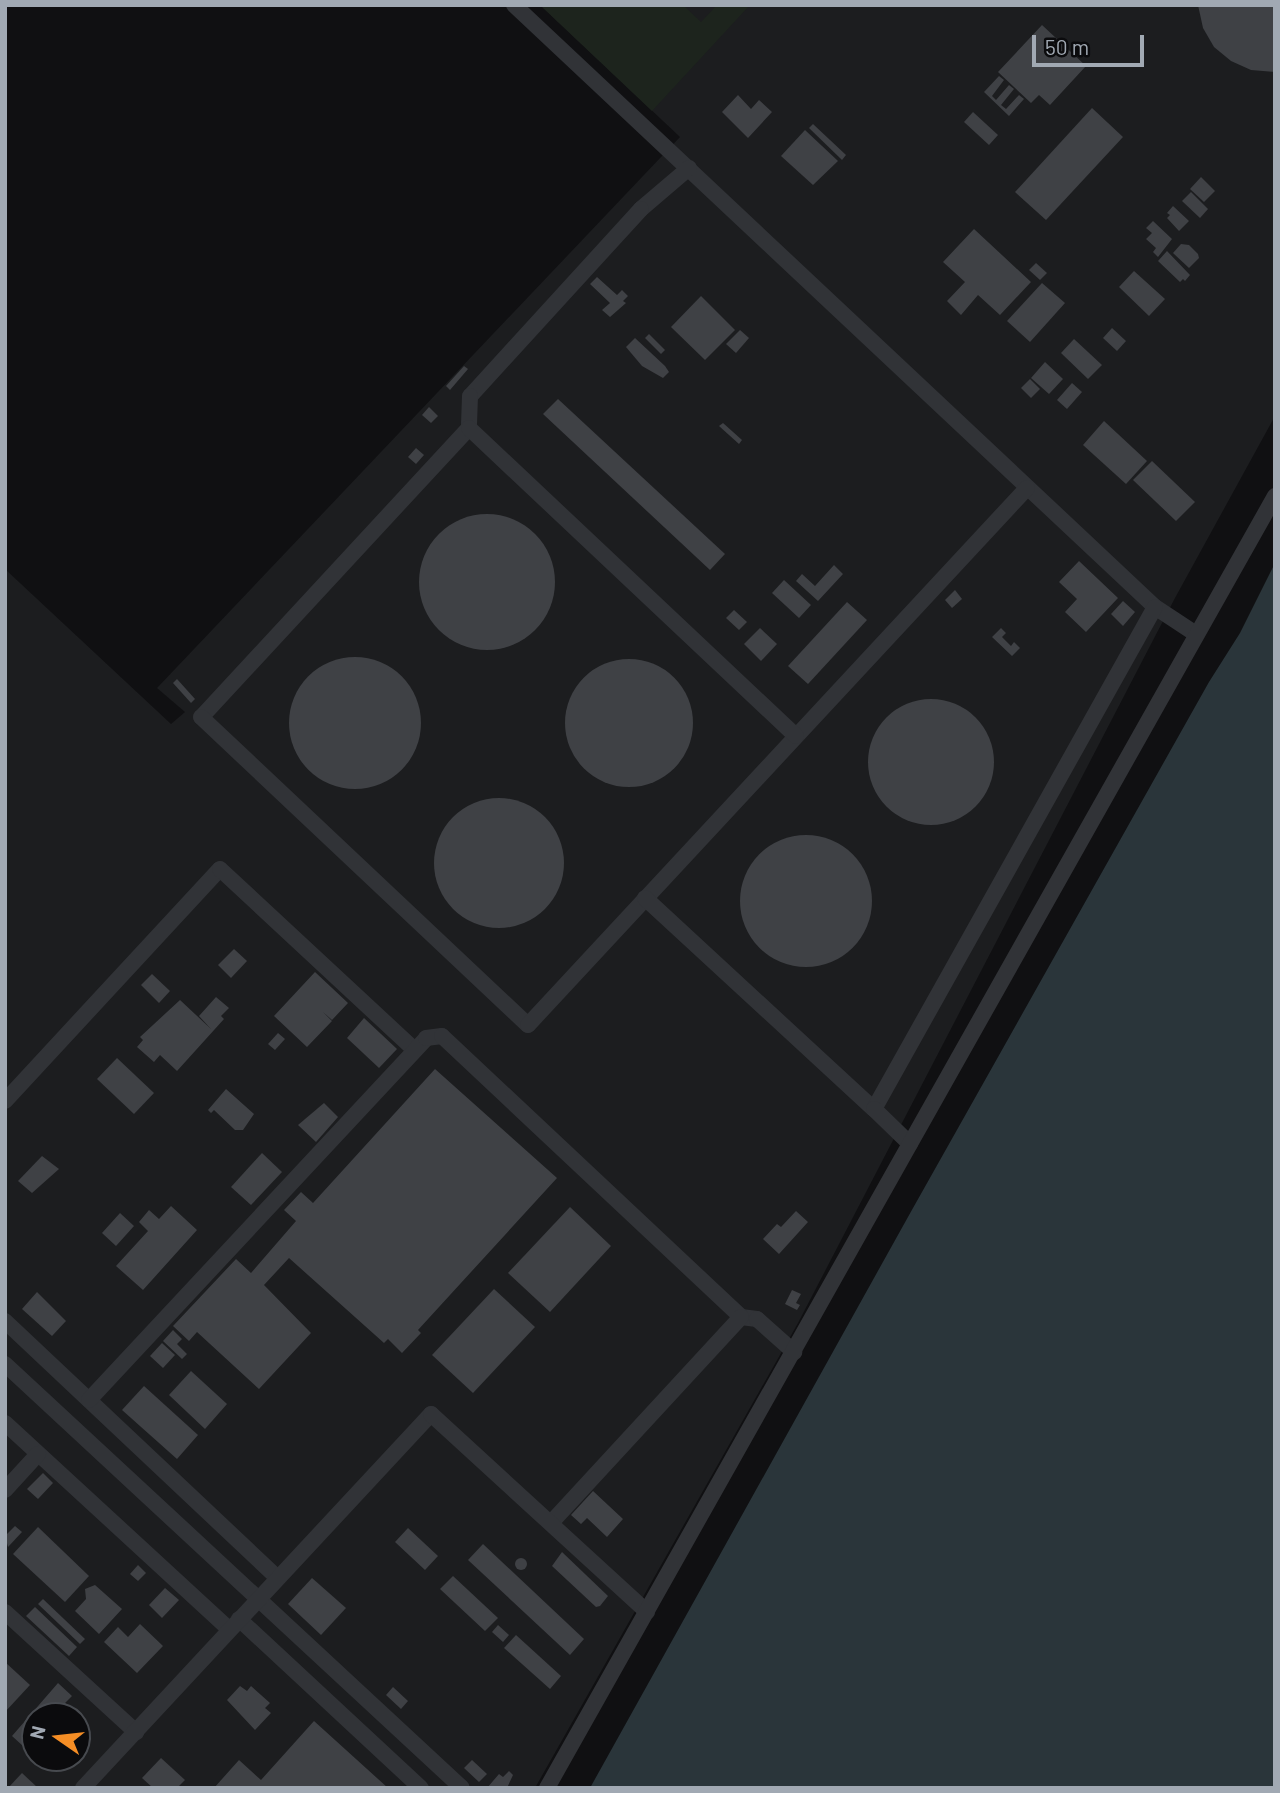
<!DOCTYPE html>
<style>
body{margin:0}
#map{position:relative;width:1280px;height:1793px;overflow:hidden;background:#101012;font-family:Barlow,sans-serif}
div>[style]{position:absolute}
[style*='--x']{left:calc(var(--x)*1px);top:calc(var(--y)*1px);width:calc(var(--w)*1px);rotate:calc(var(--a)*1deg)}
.built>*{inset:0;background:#1c1d1f}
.green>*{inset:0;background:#1d241d}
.water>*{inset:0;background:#2a353a}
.building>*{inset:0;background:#3f4145}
.round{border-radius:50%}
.minor>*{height:16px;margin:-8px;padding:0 8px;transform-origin:8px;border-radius:8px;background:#313337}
span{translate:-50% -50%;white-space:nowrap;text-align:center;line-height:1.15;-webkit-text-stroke:5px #0b0b0d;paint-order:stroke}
.frame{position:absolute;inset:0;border:7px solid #a1a9b3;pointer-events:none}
.north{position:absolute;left:21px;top:1702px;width:70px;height:70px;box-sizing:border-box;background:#0b0b0d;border:2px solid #474a4f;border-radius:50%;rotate:284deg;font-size:19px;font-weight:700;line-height:28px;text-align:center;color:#a1a9b3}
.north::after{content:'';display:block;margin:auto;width:24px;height:32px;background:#f58e25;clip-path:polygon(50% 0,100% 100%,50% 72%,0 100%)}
.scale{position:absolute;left:1032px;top:35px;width:112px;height:32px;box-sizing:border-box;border:4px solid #a1a9b3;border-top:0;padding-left:9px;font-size:21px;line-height:24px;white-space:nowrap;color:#a1a9b3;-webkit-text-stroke:5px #0b0b0d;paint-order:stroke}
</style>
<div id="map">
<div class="built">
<i style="clip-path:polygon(evenodd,540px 5px,1275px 5px,1275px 416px,1175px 598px,798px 1323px,535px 1788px,5px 1788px,5px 569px,171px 724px,185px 712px,157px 688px,680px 137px,540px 5px,35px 1716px,77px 1716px,77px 1758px,35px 1758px,35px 1716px)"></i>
</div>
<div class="green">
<i style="clip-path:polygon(540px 5px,683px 5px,701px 22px,717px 5px,750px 5px,652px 111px)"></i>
</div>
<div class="water">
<i style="clip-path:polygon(1275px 563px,1275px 1788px,590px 1788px,913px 1208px,1209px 682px,1240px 633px)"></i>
</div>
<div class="building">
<i style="clip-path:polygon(1198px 5px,1275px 5px,1275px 72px,1251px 70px,1231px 61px,1214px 47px,1203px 28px)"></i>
<i style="clip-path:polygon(1042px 25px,1086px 66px,1050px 105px,1039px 95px,1031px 103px,998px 72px)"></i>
<i style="clip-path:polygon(999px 76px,1004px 80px,992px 96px,996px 100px,1009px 85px,1014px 89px,1001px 105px,1006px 109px,1019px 95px,1024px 99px,1009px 116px,984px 92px)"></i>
<i style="clip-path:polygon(738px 95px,751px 109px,759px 100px,772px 112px,748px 138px,722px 112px)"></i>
<i style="clip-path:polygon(1092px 108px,1123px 137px,1046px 220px,1015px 192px)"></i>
<i style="clip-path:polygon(973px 112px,998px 135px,989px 145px,964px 122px)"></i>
<i style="clip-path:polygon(813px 124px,846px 155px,842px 160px,809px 128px)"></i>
<i style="clip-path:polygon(805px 130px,838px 161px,813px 185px,781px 156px)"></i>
<i style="clip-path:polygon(1201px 177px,1215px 191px,1204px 202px,1190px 189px)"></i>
<i style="clip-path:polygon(1191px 192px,1208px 209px,1200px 218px,1182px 201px)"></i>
<i style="clip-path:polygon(1173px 206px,1189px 221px,1179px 231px,1167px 218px,1170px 215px,1167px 213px)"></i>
<i style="clip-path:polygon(1153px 221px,1172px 239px,1158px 257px,1153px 252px,1156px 248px,1146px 239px,1152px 233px,1146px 228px)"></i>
<i style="clip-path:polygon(974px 229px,1031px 282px,1000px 315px,978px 295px,961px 315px,947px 301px,965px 282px,943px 262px)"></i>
<i style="clip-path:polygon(1181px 244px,1189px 245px,1198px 254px,1199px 258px,1189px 268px,1173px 253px)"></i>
<i style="clip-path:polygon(1167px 251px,1190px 275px,1185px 281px,1183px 279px,1180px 282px,1158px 261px)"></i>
<i style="clip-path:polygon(1036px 263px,1047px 273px,1040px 280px,1029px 270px)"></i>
<i style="clip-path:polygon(1134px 271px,1165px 299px,1149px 316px,1119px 287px)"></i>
<i style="clip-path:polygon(597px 277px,617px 295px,622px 290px,628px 296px,623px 301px,626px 303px,610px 317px,602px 310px,610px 303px,590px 284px)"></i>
<i style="clip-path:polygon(1042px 283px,1065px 303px,1030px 342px,1007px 321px)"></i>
<i style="clip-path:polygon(701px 296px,735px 330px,705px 360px,671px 327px)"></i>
<i style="clip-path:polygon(1112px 328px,1126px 341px,1117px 351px,1103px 338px)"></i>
<i style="clip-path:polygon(740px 330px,749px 338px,736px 353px,726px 344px)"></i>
<i style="clip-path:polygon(649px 334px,665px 350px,661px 354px,645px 338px)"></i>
<i style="clip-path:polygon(635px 338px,665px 366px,669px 372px,663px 378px,642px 366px,626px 347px)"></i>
<i style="clip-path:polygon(1074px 339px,1102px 365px,1088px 379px,1061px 353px)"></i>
<i style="clip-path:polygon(1045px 362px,1063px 379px,1049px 394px,1031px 378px)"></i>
<i style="clip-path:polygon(464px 366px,468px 369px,450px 390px,446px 386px)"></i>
<i style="clip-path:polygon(1030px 379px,1040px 389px,1031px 398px,1021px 388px)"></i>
<i style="clip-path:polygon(1072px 383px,1082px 392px,1067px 409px,1057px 400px)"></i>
<i style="clip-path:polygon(558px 399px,725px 554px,710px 570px,543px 414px)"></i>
<i style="clip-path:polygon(429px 407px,438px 416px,431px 423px,422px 415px)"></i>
<i style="clip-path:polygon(1104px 421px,1147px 461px,1126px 484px,1083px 445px)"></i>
<i style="clip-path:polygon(723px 423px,742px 440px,739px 444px,719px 426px)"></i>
<i style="clip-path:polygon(416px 448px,424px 455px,416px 464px,408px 457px)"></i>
<i style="clip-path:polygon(1152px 461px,1195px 502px,1176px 521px,1133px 480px)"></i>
<i class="round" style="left:419px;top:514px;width:136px;height:136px"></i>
<i style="clip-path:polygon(1079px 561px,1118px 598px,1086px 632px,1065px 612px,1077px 599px,1059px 582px)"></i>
<i style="clip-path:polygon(834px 565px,843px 574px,818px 601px,796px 581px,802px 574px,815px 586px)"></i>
<i style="clip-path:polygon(784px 580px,811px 605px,799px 618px,772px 593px)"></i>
<i style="clip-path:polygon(955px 590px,962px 599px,952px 608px,945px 600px)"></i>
<i style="clip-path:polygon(1123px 601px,1135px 612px,1123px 626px,1111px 614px)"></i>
<i style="clip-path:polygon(847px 602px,867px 620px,808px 684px,788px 666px)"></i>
<i style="clip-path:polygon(734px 610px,747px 622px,739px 630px,726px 618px)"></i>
<i style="clip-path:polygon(760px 628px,777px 644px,761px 661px,744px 644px)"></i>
<i style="clip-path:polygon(1001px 628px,1006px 633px,1002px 637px,1011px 646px,1014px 642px,1020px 648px,1012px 656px,992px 637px)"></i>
<i class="round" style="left:289px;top:657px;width:132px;height:132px"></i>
<i class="round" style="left:565px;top:659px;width:128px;height:128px"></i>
<i style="clip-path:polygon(177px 679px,195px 699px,191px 703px,173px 683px)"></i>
<i class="round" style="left:868px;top:699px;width:126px;height:126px"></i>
<i class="round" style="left:434px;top:798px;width:130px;height:130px"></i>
<i class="round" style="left:740px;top:835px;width:132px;height:132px"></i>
<i style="clip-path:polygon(234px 949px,247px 961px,231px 978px,218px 965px)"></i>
<i style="clip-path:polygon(315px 972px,348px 1003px,332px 1020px,323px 1012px,332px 1021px,307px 1047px,274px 1016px)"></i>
<i style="clip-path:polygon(152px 974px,170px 991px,159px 1003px,141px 985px)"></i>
<i style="clip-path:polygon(216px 997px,229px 1008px,221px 1016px,224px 1019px,177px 1071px,160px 1055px,154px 1062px,137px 1047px,143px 1040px,140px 1037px,180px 1000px,211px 1029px,199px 1016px)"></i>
<i style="clip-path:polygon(364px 1018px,397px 1049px,379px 1068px,347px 1038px)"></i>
<i style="clip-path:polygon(278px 1033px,285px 1039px,275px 1050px,268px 1044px)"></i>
<i style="clip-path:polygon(117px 1058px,154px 1093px,134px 1114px,97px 1079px)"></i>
<i style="clip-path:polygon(435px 1069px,557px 1178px,418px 1330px,421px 1333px,402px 1353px,388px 1339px,384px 1343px,289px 1258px,264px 1285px,311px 1333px,259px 1389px,197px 1332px,189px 1341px,173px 1326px,236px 1259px,251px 1273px,296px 1221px,284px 1210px,301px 1192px,313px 1203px)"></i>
<i style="clip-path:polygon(226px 1089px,254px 1114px,243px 1130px,235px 1130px,214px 1110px,211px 1113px,208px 1110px)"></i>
<i style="clip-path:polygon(324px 1103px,338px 1117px,316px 1142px,298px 1125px)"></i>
<i style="clip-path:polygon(262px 1153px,282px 1172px,251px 1205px,231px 1187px)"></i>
<i style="clip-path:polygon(42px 1156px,59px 1169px,32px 1193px,18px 1181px)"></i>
<i style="clip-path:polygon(171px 1206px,197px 1230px,143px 1290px,116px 1266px,148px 1231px,139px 1222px,149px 1210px,159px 1219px)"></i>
<i style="clip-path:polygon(570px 1207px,611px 1246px,550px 1312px,508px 1273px)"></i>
<i style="clip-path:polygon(796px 1211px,808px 1222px,779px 1254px,763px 1239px,777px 1224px,781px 1227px)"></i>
<i style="clip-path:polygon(120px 1213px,134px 1226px,116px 1246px,102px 1233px)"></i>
<i style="clip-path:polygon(494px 1289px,535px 1327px,473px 1393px,432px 1355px)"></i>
<i style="clip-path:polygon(792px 1290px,801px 1294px,796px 1303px,800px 1305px,797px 1310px,785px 1304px)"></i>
<i style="clip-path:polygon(37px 1292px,66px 1321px,52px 1336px,22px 1309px)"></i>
<i style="clip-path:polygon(173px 1330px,182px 1339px,177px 1344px,187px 1354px,182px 1359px,163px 1341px)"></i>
<i style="clip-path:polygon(162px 1343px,175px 1355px,163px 1368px,150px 1356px)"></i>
<i style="clip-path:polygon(191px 1371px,227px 1404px,205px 1429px,169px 1395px)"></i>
<i style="clip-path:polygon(144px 1386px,198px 1435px,177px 1459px,122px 1410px)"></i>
<i style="clip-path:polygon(43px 1473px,53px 1483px,38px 1499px,27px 1489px)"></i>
<i style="clip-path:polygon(593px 1491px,623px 1519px,607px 1537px,587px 1518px,581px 1524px,571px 1515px)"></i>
<i style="clip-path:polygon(15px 1526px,22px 1532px,8px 1547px,5px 1536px)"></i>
<i style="clip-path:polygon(38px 1527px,89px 1576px,65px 1602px,13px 1554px)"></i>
<i style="clip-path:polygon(408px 1528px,438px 1556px,425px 1570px,395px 1542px)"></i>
<i style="clip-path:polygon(483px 1544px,584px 1639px,570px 1655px,468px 1560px)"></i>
<i style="clip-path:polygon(562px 1552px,608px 1596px,600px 1606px,596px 1607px,552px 1566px)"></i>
<i class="round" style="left:515px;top:1558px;width:12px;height:12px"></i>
<i style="clip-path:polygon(138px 1565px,146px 1573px,138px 1581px,130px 1574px)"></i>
<i style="clip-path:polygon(453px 1576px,498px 1618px,485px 1631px,440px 1589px)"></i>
<i style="clip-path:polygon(312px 1578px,346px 1608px,321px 1635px,288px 1604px)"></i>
<i style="clip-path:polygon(95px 1585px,122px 1609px,99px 1634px,75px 1611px,86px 1599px,85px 1589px)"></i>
<i style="clip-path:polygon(165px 1588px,179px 1600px,162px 1618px,149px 1605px)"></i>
<i style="clip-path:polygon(43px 1599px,85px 1639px,80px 1644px,38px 1604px)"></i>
<i style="clip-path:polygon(35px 1607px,77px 1647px,69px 1656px,26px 1616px)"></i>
<i style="clip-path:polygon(140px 1624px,163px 1646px,137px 1673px,104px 1642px,118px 1627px,128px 1637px)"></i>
<i style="clip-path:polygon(498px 1625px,509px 1635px,503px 1642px,492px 1632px)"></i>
<i style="clip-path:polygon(516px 1635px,561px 1676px,550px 1689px,504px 1648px)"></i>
<i style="clip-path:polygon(5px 1662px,30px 1685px,5px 1712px)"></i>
<i style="clip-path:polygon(58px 1683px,72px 1696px,65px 1703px,84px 1720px,77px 1728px,77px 1716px,35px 1716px,35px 1757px,12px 1736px)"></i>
<i style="clip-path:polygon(240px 1686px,247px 1691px,251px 1686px,270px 1703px,265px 1708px,271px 1713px,255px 1730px,227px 1700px)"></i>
<i style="clip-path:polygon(393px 1687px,408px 1701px,401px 1709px,386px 1695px)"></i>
<i style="clip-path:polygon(314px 1721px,388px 1788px,214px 1788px,239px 1760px,261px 1780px)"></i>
<i style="clip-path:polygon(161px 1758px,185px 1780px,177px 1788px,153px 1788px,142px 1778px)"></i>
<i style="clip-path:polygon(472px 1760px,487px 1774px,479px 1782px,464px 1768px)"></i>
<i style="clip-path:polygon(509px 1771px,513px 1775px,507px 1788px,487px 1788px,499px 1774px,503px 1777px)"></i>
<i style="clip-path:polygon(22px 1773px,38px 1788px,8px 1788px)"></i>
</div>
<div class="minor">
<i style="--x:514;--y:5;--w:879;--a:43.2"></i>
<i style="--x:1155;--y:607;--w:49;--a:33.4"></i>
<i style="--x:689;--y:168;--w:63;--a:139.5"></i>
<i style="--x:641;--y:209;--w:253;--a:132.4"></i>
<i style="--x:470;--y:396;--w:32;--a:92"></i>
<i style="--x:469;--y:428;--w:394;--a:132.8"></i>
<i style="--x:201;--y:717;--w:449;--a:43.3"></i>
<i style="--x:528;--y:1025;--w:733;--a:-47.1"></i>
<i style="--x:469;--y:428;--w:449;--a:43.3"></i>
<i style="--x:645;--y:898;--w:311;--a:42.7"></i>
<i style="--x:874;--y:1109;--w:575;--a:-60.76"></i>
<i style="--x:5;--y:1101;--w:316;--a:-47.2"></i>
<i style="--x:220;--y:869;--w:266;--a:42.9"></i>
<i style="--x:874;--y:1109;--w:50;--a:44.2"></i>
<i style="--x:741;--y:1317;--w:16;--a:7"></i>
<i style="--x:757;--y:1319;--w:50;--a:41.7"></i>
<i style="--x:5;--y:1321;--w:374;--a:43.3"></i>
<i style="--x:5;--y:1364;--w:623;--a:42.85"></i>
<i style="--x:89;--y:1400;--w:495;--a:-47"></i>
<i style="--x:426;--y:1038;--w:16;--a:-7"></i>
<i style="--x:442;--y:1036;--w:410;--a:43.2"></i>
<i style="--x:741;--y:1317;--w:280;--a:132.7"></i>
<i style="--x:5;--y:1423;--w:304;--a:42.6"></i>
<i style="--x:5;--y:1490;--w:49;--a:-47.5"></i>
<i style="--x:5;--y:1612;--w:178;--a:42.5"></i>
<i style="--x:239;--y:1619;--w:248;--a:42.9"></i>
<i style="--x:83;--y:1788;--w:511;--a:-47.06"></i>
<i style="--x:431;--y:1414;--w:293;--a:42.5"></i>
<i style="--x:547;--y:1788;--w:1483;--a:-60.6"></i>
</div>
<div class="frame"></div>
<div class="north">N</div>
<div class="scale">50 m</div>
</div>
